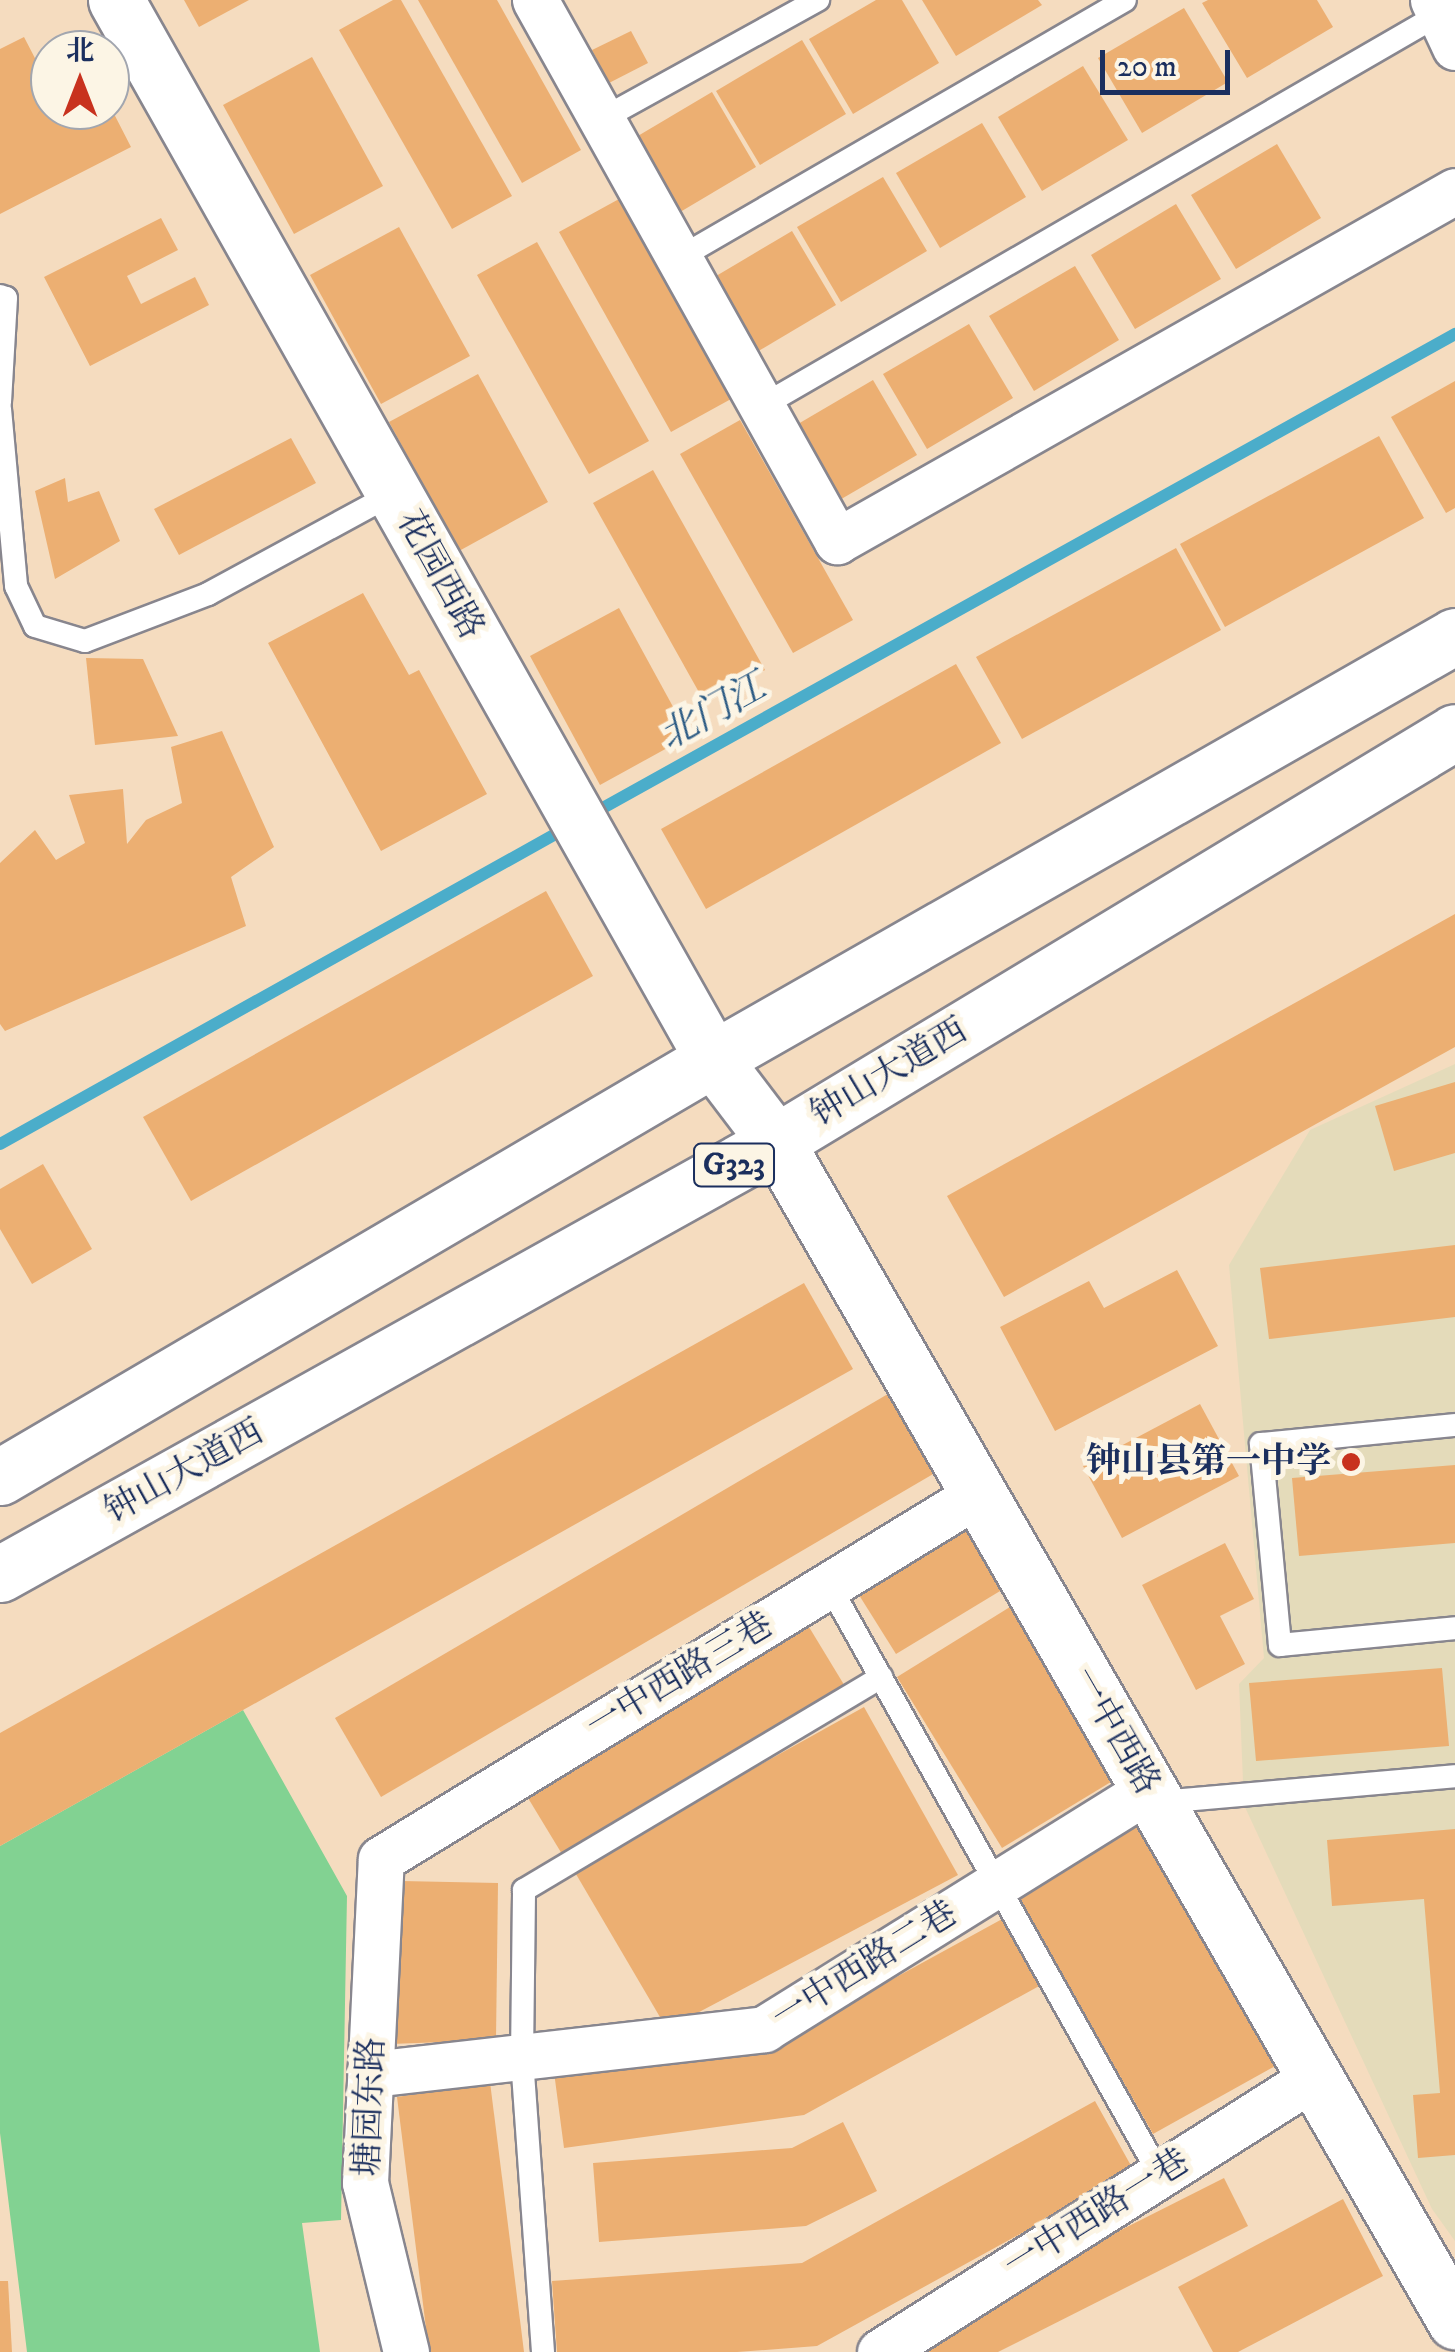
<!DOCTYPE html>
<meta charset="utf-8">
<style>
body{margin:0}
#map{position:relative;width:1455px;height:2352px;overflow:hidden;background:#f5dcbf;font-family:"IM FELL DW Pica","Noto Serif SC",serif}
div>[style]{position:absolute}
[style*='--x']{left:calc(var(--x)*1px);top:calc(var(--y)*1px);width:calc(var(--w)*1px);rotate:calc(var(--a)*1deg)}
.built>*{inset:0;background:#e4dbba}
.green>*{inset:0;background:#82d292}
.stream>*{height:12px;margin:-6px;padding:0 6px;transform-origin:6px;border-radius:6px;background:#4badca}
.building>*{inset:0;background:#ecaf72}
.roads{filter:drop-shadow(2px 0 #88868e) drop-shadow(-2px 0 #88868e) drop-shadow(0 2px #88868e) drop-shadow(0 -2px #88868e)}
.lane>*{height:22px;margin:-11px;padding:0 11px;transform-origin:11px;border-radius:11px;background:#fff}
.street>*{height:45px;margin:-22.5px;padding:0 22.5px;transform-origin:22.5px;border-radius:22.5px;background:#fff}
.secondary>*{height:55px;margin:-27.5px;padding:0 27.5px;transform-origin:27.5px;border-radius:27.5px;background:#fff}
.highway>*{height:55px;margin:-27.5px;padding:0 27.5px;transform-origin:27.5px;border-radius:27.5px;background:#fff}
.dots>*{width:28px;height:28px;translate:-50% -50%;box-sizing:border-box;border:5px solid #fcf5e5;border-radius:50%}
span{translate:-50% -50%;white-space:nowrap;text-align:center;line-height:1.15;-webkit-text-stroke:10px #fcf5e5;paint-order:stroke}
.shield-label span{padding:2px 8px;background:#fcf5e5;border:2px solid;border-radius:8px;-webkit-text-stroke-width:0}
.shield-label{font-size:32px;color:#1b2f5e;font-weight:700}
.street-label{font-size:35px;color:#1b2f5e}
.poi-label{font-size:35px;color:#1b2f5e;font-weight:700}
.right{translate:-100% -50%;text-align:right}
.water-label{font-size:38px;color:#2c5b84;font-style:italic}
.north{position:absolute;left:30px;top:30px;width:100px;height:100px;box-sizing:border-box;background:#fcf5e5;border:2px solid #a2a6af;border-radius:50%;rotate:0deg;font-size:28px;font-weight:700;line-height:40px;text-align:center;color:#1b2f5e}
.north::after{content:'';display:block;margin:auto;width:35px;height:45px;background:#c8321e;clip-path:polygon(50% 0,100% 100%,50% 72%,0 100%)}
.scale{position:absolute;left:1100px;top:50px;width:130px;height:45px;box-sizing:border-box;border:5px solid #1b2f5e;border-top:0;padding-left:12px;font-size:30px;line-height:35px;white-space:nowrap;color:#1b2f5e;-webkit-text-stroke:8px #fcf5e5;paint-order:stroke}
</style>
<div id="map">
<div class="built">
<i style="clip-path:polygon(1455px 1064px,1455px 2241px,1432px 2209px,1244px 1805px,1239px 1684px,1264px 1658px,1229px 1265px,1310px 1130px)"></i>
</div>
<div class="green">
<i style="clip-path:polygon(243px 1710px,347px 1896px,341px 2220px,302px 2223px,320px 2352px,27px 2352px,0 2133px,0 1846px)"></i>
</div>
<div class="stream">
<i style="--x:592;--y:814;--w:988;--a:-29.08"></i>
<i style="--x:0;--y:1144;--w:653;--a:-29.16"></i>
</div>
<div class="building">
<i style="clip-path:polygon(184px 0,249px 0,199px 27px)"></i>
<i style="clip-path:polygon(393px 0,401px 0,512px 196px,452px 229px,339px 30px)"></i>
<i style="clip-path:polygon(418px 0,497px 0,581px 150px,522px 183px)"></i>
<i style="clip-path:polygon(876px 0,902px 0,939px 63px,853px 114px,809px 39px)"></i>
<i style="clip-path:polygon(922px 0,1038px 0,1042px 5px,956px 56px)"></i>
<i style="clip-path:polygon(1208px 0,1317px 0,1333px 27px,1247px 78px,1202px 3px)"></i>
<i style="clip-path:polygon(1184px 8px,1228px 82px,1142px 133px,1098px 58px)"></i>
<i style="clip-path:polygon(631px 31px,648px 63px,609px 83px,592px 50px)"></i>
<i style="clip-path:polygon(24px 37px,38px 64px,50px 58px,50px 110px,112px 110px,131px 147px,0 214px,0 49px)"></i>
<i style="clip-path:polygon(802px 40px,846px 114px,760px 165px,716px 91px)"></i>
<i style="clip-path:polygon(312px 57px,383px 186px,294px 234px,223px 105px)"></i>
<i style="clip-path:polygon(1083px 66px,1128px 140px,1042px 191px,998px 117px)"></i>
<i style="clip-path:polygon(712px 92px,756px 167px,670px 218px,626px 143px)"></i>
<i style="clip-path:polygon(982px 123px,1026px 197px,940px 248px,896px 173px)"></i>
<i style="clip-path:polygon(1277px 144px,1321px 218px,1236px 269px,1191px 195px)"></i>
<i style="clip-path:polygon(883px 177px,927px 251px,841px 302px,797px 227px)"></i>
<i style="clip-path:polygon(619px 199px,731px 399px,671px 432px,559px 232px)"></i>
<i style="clip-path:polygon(1176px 204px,1221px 279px,1135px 329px,1091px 255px)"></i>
<i style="clip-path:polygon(161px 218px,178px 250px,127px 276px,141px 304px,195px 277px,209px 305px,90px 366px,44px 277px)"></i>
<i style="clip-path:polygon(399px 227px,470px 356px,381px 404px,310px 275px)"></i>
<i style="clip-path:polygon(792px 231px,836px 305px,750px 356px,706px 282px)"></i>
<i style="clip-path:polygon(537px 242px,649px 441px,589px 474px,477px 275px)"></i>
<i style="clip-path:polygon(1075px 266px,1119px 340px,1034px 391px,989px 316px)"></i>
<i style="clip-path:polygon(969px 324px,1013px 398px,927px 449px,883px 374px)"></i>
<i style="clip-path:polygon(478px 374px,548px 502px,459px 551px,389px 422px)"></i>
<i style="clip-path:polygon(873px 380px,917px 455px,831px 505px,786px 431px)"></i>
<i style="clip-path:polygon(1455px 381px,1455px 508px,1446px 513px,1391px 417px)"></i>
<i style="clip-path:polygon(740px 420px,853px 620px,793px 653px,680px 454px)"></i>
<i style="clip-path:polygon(1379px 436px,1424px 518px,1225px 627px,1180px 544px)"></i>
<i style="clip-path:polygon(291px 438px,316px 483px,179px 555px,154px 509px)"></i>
<i style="clip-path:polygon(653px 470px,765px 670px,705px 703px,593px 503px)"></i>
<i style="clip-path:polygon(65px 478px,68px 502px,99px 491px,120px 541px,55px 579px,35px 491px)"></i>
<i style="clip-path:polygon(1176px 548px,1221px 630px,1022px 739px,976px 657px)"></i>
<i style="clip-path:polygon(363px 593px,409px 675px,419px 670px,487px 794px,381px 851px,268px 643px)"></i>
<i style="clip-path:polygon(619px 608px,689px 736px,600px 785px,530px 656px)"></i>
<i style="clip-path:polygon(86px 658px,143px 659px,178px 736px,95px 745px)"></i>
<i style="clip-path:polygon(956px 664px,1001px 743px,706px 909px,661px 829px)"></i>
<i style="clip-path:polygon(222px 731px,274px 847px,231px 877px,246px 926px,5px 1031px,0 1024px,0 863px,35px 830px,56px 860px,85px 843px,69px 795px,123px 789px,127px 844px,146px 820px,182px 803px,171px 747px)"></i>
<i style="clip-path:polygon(546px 891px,593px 976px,191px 1201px,143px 1117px)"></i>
<i style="clip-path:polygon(1455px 914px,1455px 1047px,1004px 1297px,947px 1196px)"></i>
<i style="clip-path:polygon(1455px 1082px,1455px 1153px,1394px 1171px,1375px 1106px)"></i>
<i style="clip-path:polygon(43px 1164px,92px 1249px,32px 1284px,0 1229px,0 1189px)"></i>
<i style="clip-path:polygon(1455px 1245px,1455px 1317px,1269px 1339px,1260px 1268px)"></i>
<i style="clip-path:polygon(1177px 1270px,1218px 1346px,1055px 1431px,1000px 1327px,1089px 1281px,1104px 1308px)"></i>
<i style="clip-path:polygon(804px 1283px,853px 1369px,0 1846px,0 1733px)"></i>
<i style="clip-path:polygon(893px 1391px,940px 1470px,381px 1797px,335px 1718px)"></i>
<i style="clip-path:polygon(1200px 1404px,1239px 1476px,1122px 1538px,1083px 1466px)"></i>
<i style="clip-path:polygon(1455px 1465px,1455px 1543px,1299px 1556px,1292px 1478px)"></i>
<i style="clip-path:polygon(974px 1526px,1010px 1585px,896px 1654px,859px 1595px)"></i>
<i style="clip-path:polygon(1225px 1543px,1254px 1599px,1220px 1616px,1245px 1664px,1196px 1690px,1142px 1585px)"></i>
<i style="clip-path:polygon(1018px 1602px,1124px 1774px,1002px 1848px,897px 1677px)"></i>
<i style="clip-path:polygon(809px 1627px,846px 1688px,565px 1859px,528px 1798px)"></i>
<i style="clip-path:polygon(1442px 1668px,1449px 1746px,1256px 1761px,1249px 1683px)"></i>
<i style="clip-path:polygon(864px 1707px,958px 1875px,667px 2029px,573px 1869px)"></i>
<i style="clip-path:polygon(1149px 1819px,1286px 2060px,1153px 2134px,1016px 1893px)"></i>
<i style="clip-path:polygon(1455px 1829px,1455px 2155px,1418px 2158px,1413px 2095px,1440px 2093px,1424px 1899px,1332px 1906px,1327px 1840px)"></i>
<i style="clip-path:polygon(401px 1881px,498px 1883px,496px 2040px,391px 2044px)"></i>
<i style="clip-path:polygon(1004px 1918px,1041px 1985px,804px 2115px,564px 2148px,554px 2072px,778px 2042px)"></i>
<i style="clip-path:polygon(490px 2082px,524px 2352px,429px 2352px,397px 2097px)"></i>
<i style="clip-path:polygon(1095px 2101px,1134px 2171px,817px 2346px,737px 2352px,557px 2352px,552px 2281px,802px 2263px)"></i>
<i style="clip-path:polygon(843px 2122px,877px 2191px,806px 2226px,599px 2242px,593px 2163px,792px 2148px)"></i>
<i style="clip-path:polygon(1224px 2178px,1248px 2226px,998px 2352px,916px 2352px,909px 2337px)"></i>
<i style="clip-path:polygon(1343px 2199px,1383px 2276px,1238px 2352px,1213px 2352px,1178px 2287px)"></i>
<i style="clip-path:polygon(0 2281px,8px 2281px,12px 2352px,0 2352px)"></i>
</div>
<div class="roads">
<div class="lane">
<i style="--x:602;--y:119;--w:247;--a:-28.9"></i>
<i style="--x:679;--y:258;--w:515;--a:-30.05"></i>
<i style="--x:0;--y:296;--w:6;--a:18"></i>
<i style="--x:6;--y:298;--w:104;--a:93.3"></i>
<i style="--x:762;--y:406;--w:783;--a:-30.04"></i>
<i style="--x:0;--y:409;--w:178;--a:84.8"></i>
<i style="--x:16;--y:586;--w:44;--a:64.6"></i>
<i style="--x:35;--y:626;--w:52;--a:16.7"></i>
<i style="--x:85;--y:641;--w:132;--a:-20.9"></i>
<i style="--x:208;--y:594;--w:212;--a:-28.5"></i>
<i style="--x:1455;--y:1425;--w:195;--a:174.4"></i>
<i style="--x:1261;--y:1444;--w:202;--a:84.6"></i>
<i style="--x:1280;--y:1645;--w:176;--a:-5.5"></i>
<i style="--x:829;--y:1585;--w:677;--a:60.71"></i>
<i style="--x:1160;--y:1802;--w:296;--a:-5"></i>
<i style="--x:543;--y:2352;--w:296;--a:-94.1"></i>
<i style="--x:522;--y:2057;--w:167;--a:-89.3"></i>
<i style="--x:524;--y:1890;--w:416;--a:-30.8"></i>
</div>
<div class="street">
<i style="--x:535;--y:0;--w:620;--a:60.83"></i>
<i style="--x:837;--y:541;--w:710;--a:-29.52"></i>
<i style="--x:1433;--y:0;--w:52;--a:64.9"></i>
<i style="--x:371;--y:2074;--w:396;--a:-6.5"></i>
<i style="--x:764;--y:2029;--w:454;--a:-31.9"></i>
<i style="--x:406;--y:2352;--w:174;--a:-103.6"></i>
<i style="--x:365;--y:2183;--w:324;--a:-87.2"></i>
<i style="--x:381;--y:1859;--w:700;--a:-31.44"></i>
<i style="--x:880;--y:2352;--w:514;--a:-32.36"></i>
</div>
<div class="secondary">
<i style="--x:116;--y:0;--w:1216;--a:60.59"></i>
<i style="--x:713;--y:1059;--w:104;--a:52.8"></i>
<i style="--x:776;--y:1142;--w:1361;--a:60.06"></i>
</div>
<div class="highway">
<i style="--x:0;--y:1477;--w:826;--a:-30.38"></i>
<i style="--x:713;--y:1059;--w:854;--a:-29.69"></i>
<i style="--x:0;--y:1574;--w:888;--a:-29.1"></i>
<i style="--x:776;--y:1142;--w:793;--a:-31.12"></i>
</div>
</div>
<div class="dots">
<i style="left:1351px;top:1462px;background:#c8321e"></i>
</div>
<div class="shield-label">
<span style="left:734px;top:1165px">G323</span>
</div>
<div class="street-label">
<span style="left:440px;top:575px;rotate:61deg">花园西路</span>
<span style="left:889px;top:1073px;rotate:-31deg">钟山大道西</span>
<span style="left:184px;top:1472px;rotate:-29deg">钟山大道西</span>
<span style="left:680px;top:1676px;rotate:-31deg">一中西路三巷</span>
<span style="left:1115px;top:1731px;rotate:60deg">一中西路</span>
<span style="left:865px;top:1966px;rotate:-32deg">一中西路二巷</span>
<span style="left:370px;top:2107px;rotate:-88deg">塘园东路</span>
<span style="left:1097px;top:2214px;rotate:-32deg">一中西路一巷</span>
</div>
<div class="poi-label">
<span class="right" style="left:1331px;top:1462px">钟山县第一中学</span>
</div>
<div class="water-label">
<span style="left:713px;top:713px;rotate:-29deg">北门江</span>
</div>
<div class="north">北</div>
<div class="scale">20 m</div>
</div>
